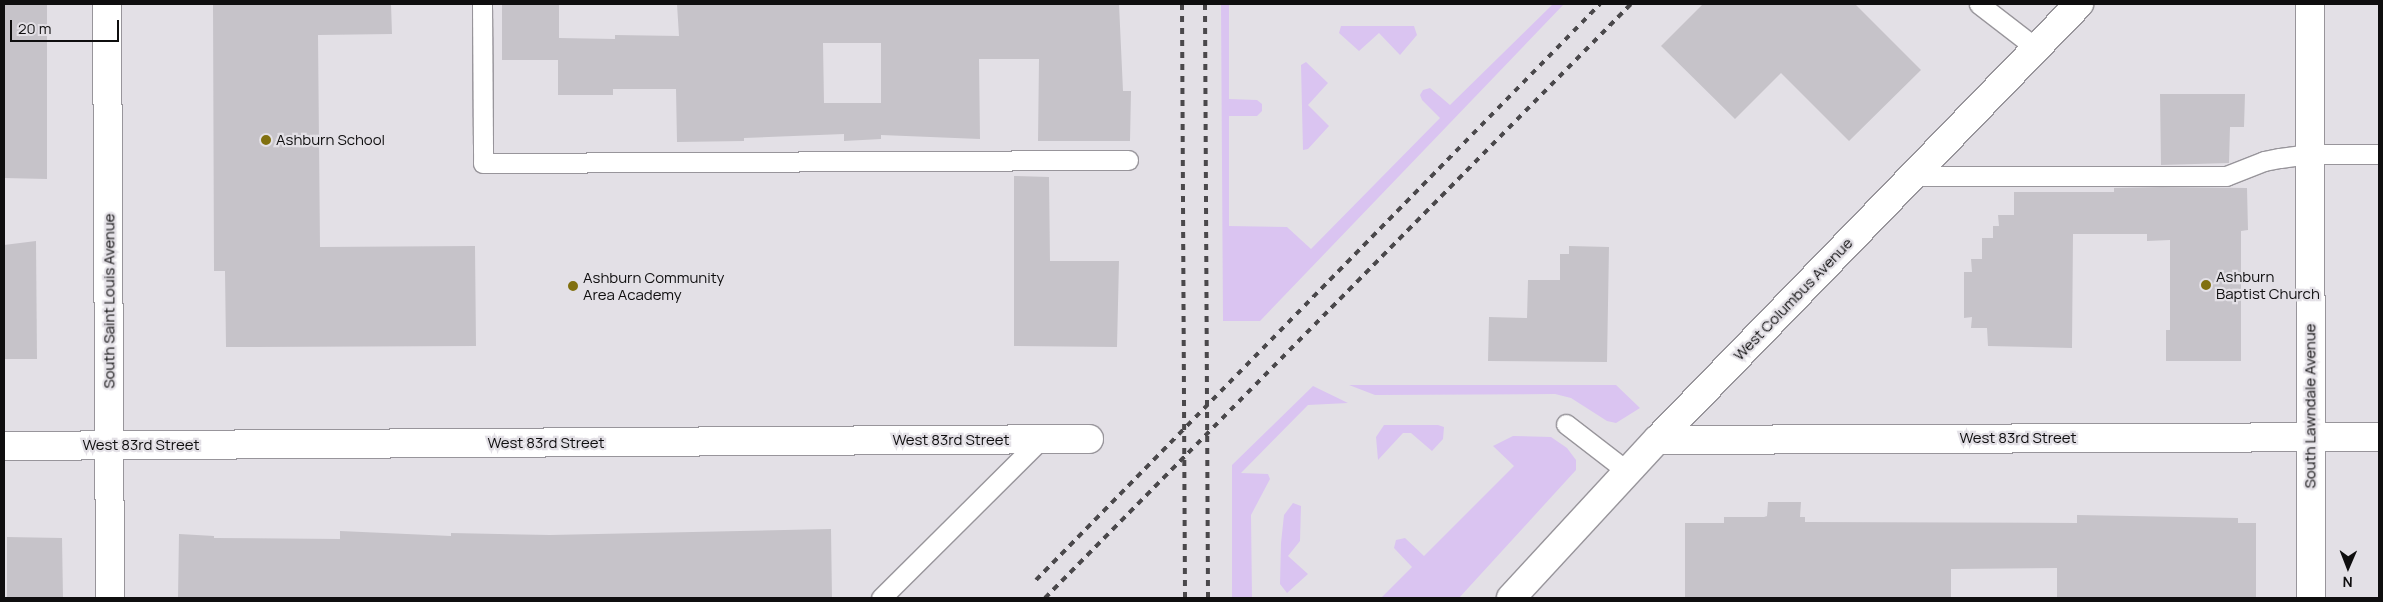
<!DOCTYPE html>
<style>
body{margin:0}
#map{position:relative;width:2383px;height:602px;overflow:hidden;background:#e3e0e6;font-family:Manrope,sans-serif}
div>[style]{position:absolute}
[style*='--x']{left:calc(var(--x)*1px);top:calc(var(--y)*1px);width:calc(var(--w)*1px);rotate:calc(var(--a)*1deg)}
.green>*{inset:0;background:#dac4f1}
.building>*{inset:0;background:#c6c3c9}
.roads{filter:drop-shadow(1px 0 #98959b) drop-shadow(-1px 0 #98959b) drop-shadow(0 1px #98959b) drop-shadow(0 -1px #98959b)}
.lane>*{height:19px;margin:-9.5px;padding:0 9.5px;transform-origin:9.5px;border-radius:9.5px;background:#fff}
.street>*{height:28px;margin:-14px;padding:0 14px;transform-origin:14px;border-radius:14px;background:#fff}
.secondary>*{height:28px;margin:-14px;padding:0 14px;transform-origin:14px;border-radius:14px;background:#fff}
.rail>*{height:4px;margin-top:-2px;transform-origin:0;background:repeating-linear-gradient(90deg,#4a484b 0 6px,transparent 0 12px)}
.dots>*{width:14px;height:14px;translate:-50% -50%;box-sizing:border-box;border:2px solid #e3e0e6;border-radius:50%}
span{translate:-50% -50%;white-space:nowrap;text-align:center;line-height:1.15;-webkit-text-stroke:4.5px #e3e0e6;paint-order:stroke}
.poi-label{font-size:15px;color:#0f0e0f}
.left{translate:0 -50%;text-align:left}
.street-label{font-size:15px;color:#0f0e0f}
.frame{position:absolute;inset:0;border:5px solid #0f0e0f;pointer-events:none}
.north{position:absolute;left:2323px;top:542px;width:50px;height:50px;-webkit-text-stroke:4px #e3e0e6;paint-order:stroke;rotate:181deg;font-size:14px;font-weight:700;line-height:20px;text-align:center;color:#0f0e0f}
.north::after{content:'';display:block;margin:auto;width:18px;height:22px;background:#0f0e0f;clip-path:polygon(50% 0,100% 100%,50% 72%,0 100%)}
.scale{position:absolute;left:10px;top:20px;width:109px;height:22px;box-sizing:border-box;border:2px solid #0f0e0f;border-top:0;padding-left:6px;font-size:15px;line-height:18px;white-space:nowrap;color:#0f0e0f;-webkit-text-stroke:4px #e3e0e6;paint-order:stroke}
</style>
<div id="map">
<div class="green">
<i style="clip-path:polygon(1221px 4px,1229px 4px,1229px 99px,1257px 100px,1262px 104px,1262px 111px,1257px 116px,1229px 116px,1229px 226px,1287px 227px,1311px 249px,1440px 118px,1422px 100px,1420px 95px,1423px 90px,1430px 88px,1450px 105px,1553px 4px,1564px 4px,1260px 321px,1223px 321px)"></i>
<i style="clip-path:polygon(1341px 26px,1414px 26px,1417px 35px,1400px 55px,1379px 33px,1359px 51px,1339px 33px)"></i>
<i style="clip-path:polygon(1306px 62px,1328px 83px,1308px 105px,1329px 126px,1308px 149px,1303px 150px,1301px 65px)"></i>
<i style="clip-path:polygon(1349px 385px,1616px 385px,1640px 408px,1616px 423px,1607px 421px,1571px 398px,1555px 394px,1375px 395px)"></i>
<i style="clip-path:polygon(1313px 386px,1348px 403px,1308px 405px,1241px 473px,1268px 474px,1270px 479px,1251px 515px,1252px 598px,1232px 598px,1232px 465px)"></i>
<i style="clip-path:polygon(1384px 425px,1438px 425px,1444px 427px,1443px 439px,1432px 451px,1411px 433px,1403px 433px,1378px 460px,1376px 437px)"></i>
<i style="clip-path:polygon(1513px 436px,1551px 437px,1567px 448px,1576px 460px,1576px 470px,1459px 598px,1381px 598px,1412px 567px,1394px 548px,1396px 540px,1405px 538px,1424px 556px,1514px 466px,1493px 446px)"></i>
<i style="clip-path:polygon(1293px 503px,1301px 506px,1300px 541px,1288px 556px,1308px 574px,1287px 593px,1280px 584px,1281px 543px,1284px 515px)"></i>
</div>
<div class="building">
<i style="clip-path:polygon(4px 4px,47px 4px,47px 179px,4px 178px)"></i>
<i style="clip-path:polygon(213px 4px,391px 4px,392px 34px,318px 35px,320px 247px,475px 246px,476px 346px,226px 347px,225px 271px,214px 271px)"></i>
<i style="clip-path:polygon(evenodd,502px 4px,559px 4px,559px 38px,615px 39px,615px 35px,679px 36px,677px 4px,1119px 4px,1123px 91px,1131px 91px,1130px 141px,1038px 141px,1039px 59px,979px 59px,980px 139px,881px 135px,881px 139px,844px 141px,844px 134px,744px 138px,744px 141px,677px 142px,676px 89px,613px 89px,613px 95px,558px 95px,558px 60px,502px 60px,502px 4px,823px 43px,881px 43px,881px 103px,824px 103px,823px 43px)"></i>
<i style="clip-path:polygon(1703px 4px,1855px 4px,1921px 70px,1849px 141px,1781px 73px,1735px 119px,1661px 46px)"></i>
<i style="clip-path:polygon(2160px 94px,2245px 94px,2244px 127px,2230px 127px,2229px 163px,2161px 165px)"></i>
<i style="clip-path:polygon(1014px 176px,1049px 177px,1050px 261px,1119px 261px,1117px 347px,1014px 346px)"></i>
<i style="clip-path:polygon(2161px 187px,2247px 188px,2248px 230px,2241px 231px,2241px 361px,2166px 361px,2166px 330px,2170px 330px,2170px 240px,2147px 241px,2147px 234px,2073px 234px,2072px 348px,1988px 346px,1987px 328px,1971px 328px,1972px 317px,1964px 318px,1964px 272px,1972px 272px,1971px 259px,1982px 259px,1982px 238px,1993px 238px,1993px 226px,1999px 226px,1998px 215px,2014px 215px,2014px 192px,2114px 192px,2114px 188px)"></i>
<i style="clip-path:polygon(36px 241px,37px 359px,4px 359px,4px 245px)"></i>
<i style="clip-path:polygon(1569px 246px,1609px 247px,1607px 362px,1488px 361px,1489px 317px,1527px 318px,1528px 280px,1560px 280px,1560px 254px,1569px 254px)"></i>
<i style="clip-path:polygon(1768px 502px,1801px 502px,1800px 517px,1805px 517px,1805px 522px,2077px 523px,2077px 515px,2238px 518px,2238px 523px,2256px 523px,2256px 598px,2057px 598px,2057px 568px,1951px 569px,1951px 598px,1685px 598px,1685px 523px,1724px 523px,1724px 517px,1764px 517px,1767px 516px)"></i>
<i style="clip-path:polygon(831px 529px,832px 598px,178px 598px,179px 534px,214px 536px,214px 538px,340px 539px,340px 531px,451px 536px,451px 533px,550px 535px)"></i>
<i style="clip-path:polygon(7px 537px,62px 538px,63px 598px,7px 598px)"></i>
</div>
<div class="roads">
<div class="lane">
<i style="--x:482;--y:4;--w:159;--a:89.6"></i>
<i style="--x:483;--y:163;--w:645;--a:-0.27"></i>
<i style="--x:1979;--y:4;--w:72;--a:37.7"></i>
<i style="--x:1912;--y:176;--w:314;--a:0"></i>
<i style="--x:2226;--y:176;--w:41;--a:-21.5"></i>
<i style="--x:2264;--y:161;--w:16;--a:-11"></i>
<i style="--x:2280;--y:158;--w:30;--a:-8"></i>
<i style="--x:2310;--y:154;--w:69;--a:0"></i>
<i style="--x:1566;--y:424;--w:78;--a:37.7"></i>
<i style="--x:881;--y:598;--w:226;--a:-44.8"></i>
</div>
<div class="street">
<i style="--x:107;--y:4;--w:594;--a:89.71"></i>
<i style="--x:2310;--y:4;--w:594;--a:89.9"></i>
<i style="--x:4;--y:446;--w:1085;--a:-0.37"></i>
</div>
<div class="secondary">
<i style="--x:1657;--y:440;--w:722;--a:-0.24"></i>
<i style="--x:1511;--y:598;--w:215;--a:-47.3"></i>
<i style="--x:1657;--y:440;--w:607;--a:-45.93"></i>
</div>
</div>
<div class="rail">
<i style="--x:1182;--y:4;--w:594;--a:89.71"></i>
<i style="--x:1205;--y:4;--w:594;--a:89.71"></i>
<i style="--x:1036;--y:580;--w:806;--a:-45.6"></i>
<i style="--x:1045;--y:598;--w:834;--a:-45.39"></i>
</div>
<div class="dots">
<i style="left:266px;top:140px;background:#81700f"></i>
<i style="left:2206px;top:285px;background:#81700f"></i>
<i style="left:573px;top:286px;background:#81700f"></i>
</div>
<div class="poi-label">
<span class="left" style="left:276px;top:140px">Ashburn School</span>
<span class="left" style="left:2216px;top:285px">Ashburn<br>Baptist Church</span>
<span class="left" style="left:583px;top:286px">Ashburn Community<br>Area Academy</span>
</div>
<div class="street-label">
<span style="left:1793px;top:299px;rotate:-46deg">West Columbus Avenue</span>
<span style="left:109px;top:301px;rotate:-90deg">South Saint Louis Avenue</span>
<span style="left:2310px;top:406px;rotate:-90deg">South Lawndale Avenue</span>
<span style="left:2018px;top:438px">West 83rd Street</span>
<span style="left:951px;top:440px">West 83rd Street</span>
<span style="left:546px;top:443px">West 83rd Street</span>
<span style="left:141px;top:445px">West 83rd Street</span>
</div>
<div class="frame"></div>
<div class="north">N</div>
<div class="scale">20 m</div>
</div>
